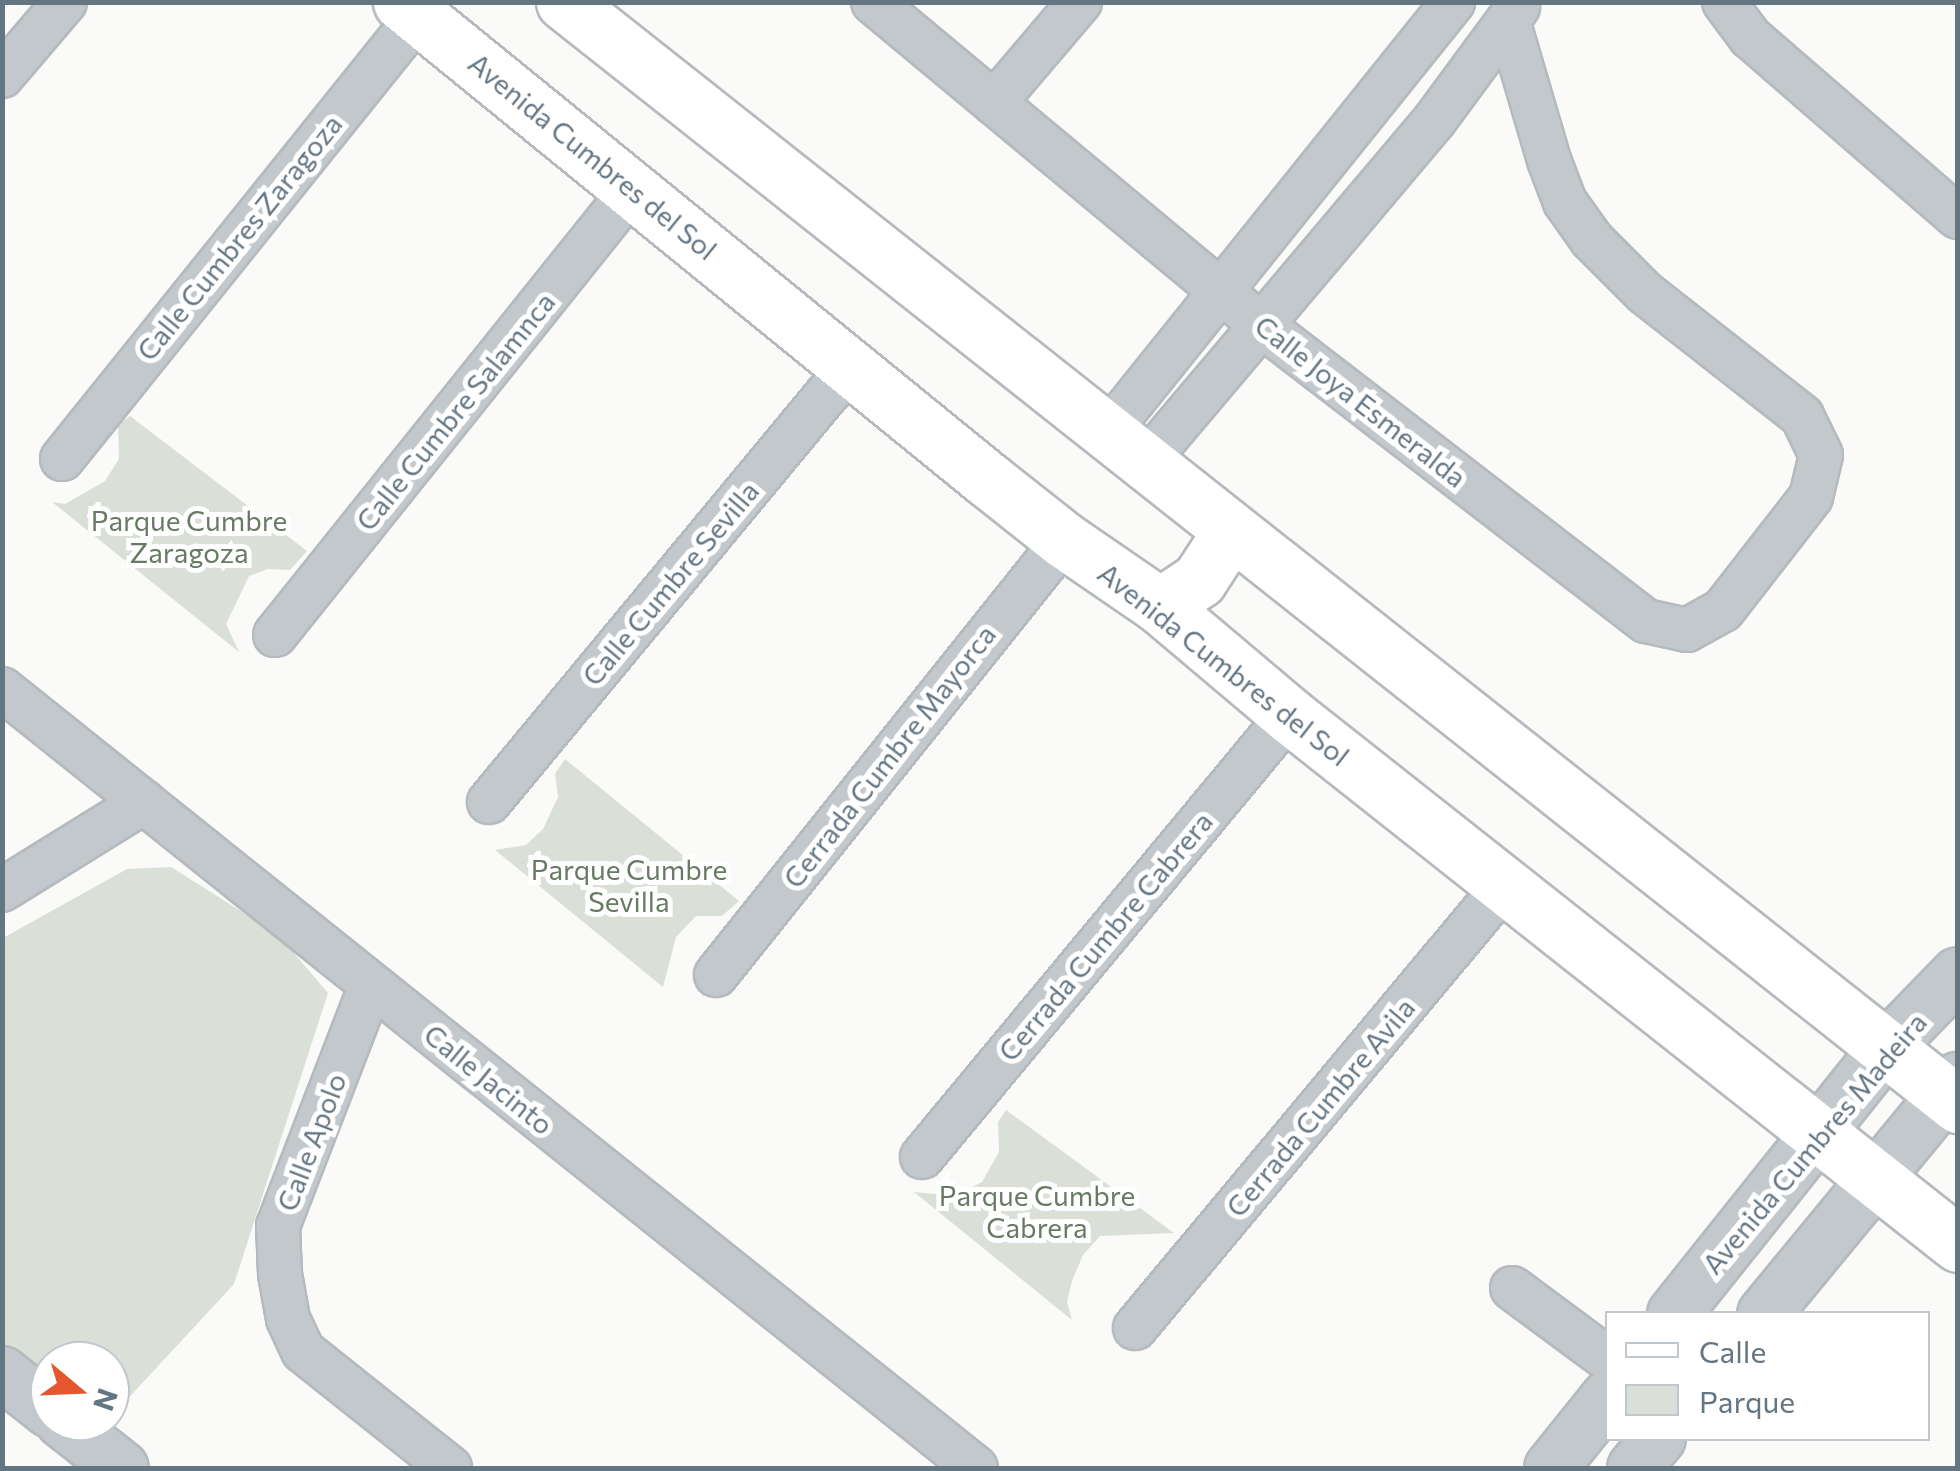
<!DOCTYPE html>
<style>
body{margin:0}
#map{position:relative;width:1960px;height:1471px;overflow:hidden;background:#fafaf8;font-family:Commissioner,sans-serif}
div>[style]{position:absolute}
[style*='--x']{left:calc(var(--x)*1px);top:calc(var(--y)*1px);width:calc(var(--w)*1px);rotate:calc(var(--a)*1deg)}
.green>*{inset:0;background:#dadfd7}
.roads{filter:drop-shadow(2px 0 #b5babe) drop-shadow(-2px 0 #b5babe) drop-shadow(0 2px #b5babe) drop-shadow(0 -2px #b5babe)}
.minor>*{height:42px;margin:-21px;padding:0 21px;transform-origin:21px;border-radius:21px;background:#c3c8cc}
.tertiary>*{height:52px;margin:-26px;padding:0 26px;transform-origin:26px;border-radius:26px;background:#c3c8cc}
.primary>*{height:55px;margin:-27.5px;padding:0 27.5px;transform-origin:27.5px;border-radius:27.5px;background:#fff}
span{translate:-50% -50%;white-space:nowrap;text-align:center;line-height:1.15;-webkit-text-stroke:10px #fff;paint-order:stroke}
.street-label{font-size:28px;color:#657683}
.park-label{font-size:28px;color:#687a64}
.frame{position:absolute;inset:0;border:5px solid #657683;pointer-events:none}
.legend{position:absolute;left:1605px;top:1311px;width:325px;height:130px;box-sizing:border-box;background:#fff;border:2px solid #c1c8cd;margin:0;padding:12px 18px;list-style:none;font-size:30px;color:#657683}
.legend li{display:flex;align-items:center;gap:20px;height:50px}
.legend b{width:50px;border:2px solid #c1c8cd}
.north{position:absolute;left:30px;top:1341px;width:100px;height:100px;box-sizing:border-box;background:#fff;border:2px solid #c1c8cd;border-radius:50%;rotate:109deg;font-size:28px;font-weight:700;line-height:40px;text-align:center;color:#657683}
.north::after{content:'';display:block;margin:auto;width:35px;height:45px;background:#e4572e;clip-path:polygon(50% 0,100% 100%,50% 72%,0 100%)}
</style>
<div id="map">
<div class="green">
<i style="clip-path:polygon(130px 416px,307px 551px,290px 570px,268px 569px,249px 576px,226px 624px,239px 652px,52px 502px,65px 504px,105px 481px,119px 459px,118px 425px)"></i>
<i style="clip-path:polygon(565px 759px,739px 901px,722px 916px,696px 916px,676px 937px,663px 987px,495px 850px,526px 845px,543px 829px,558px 797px,555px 774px)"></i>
<i style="clip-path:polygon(171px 867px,255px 920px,293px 952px,328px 993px,234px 1284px,110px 1418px,110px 1361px,50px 1361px,50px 1386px,3px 1345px,3px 938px,127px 869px)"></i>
<i style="clip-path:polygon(1006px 1110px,1174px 1233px,1100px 1236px,1083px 1255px,1072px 1281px,1067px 1302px,1072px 1320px,914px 1192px,954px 1196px,982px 1182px,999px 1152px,998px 1122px)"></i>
</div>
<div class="roads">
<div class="minor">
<i style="--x:873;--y:2;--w:503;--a:39.76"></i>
<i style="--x:1260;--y:324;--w:487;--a:37.6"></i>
<i style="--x:1646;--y:621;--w:42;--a:12.4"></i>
<i style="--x:1687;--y:630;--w:41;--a:-29.1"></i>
<i style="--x:1723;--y:610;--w:143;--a:-52.1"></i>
<i style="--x:1811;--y:497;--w:43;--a:-76.6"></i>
<i style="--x:1821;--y:455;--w:43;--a:-116"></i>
<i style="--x:1802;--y:416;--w:199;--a:-141.9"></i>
<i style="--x:1645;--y:293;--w:75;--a:-135"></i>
<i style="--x:1592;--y:240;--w:47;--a:-125.4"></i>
<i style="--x:1565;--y:202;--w:45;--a:-110.9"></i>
<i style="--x:1549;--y:160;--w:145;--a:-106.4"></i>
<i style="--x:1724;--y:2;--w:44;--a:53.4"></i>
<i style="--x:1750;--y:37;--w:275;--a:40.9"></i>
<i style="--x:2;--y:76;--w:97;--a:-49.6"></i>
<i style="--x:994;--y:103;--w:133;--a:-49.6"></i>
<i style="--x:1107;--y:433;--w:553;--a:-51.24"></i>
<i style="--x:62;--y:459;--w:568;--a:-51.21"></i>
<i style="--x:1145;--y:463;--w:448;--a:-49.8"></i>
<i style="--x:1434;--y:121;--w:142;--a:-53.6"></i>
<i style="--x:275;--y:635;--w:574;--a:-51.29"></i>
<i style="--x:2;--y:689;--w:1247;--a:38.65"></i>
<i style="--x:489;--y:802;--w:531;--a:-50.35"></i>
<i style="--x:828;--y:393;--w:37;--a:-43"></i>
<i style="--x:2;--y:890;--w:167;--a:-31.8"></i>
<i style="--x:716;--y:975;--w:557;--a:-51.34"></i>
<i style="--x:371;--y:985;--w:258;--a:111.1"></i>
<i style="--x:278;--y:1226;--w:48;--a:87.6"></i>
<i style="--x:280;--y:1274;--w:46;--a:79.9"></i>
<i style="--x:288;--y:1319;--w:35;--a:65"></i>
<i style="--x:303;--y:1351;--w:188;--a:38.5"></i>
<i style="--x:922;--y:1157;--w:575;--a:-50.3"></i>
<i style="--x:1512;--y:1288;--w:119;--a:36.5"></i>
<i style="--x:1135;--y:1328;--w:576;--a:-50.14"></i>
</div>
<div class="tertiary">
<i style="--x:1674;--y:1314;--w:340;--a:-51.4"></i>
<i style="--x:1886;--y:1048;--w:103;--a:-45.8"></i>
<i style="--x:1764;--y:1314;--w:305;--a:-50.5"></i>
<i style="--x:2;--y:1373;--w:61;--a:38.4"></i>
<i style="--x:62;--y:1421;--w:76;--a:38.1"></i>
<i style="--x:1551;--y:1468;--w:91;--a:-51.2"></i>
<i style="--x:1634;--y:1468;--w:39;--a:-50"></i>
</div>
<div class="primary">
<i style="--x:401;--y:2;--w:756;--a:39.15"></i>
<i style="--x:987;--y:479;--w:98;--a:38.4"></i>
<i style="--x:1064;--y:540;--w:116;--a:34.5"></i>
<i style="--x:1160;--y:606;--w:169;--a:40.2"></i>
<i style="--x:1289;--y:715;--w:853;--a:38.33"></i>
<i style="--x:564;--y:2;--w:1778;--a:38.35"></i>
<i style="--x:1160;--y:606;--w:47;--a:-33.7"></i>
<i style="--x:1199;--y:580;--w:59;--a:-56.9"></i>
</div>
</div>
<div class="street-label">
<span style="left:593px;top:156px;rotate:39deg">Avenida Cumbres del Sol</span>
<span style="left:239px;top:237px;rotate:-51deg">Calle Cumbres Zaragoza</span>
<span style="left:1361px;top:401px;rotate:38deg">Calle Joya Esmeralda</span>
<span style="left:455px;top:411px;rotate:-51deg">Calle Cumbre Salamnca</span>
<span style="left:670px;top:583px;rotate:-50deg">Calle Cumbre Sevilla</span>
<span style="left:1224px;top:664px;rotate:38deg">Avenida Cumbres del Sol</span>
<span style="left:889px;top:756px;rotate:-52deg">Cerrada Cumbre Mayorca</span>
<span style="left:1105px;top:936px;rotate:-50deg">Cerrada Cumbre Cabrera</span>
<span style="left:489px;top:1079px;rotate:39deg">Calle Jacinto</span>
<span style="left:1320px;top:1107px;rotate:-50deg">Cerrada Cumbre Avila</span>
<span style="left:311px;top:1142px;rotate:-69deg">Calle Apolo</span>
<span style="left:1814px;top:1143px;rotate:-50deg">Avenida Cumbres Madeira</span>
</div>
<div class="park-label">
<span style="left:189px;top:536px">Parque Cumbre<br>Zaragoza</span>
<span style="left:629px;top:885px">Parque Cumbre<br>Sevilla</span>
<span style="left:1037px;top:1211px">Parque Cumbre<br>Cabrera</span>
</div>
<div class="frame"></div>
<ul class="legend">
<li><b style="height:12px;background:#fff"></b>Calle</li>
<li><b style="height:28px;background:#dadfd7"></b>Parque</li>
</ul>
<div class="north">N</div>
</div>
